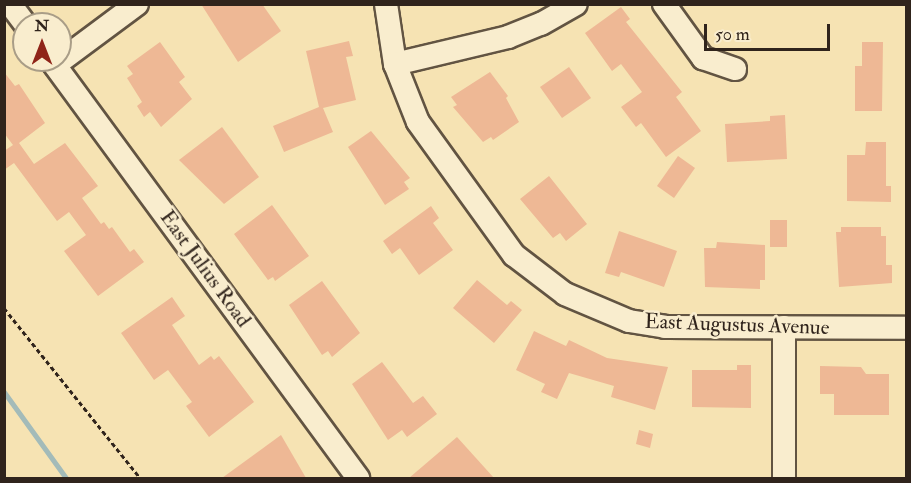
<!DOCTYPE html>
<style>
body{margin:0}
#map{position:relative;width:911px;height:483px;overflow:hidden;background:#f6e3b3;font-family:"IM FELL Double Pica",serif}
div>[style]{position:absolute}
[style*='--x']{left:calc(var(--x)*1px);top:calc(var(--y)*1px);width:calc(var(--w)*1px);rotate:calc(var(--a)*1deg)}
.stream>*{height:5px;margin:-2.5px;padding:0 2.5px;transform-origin:2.5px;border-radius:2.5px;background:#a3bbb9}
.building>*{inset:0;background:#eeb895}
.path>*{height:3px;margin-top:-1.5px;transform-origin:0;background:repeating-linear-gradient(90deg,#30241c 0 4.5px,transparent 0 7.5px)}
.roads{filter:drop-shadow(2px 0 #625442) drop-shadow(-2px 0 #625442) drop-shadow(0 2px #625442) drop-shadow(0 -2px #625442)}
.minor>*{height:22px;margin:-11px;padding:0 11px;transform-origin:11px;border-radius:11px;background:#f9edce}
span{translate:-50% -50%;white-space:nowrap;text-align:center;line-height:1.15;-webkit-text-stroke:5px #f9edce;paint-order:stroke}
.street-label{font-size:21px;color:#30241c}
.frame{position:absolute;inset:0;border:6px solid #30241c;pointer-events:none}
.north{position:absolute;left:12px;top:12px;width:60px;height:60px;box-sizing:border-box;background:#f9edce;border:2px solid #a99d87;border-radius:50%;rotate:0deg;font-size:16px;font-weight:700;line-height:24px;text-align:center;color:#30241c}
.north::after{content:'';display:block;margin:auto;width:21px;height:27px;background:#8f2418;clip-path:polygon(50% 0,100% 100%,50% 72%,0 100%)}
.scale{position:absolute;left:704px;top:24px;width:126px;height:27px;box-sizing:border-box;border:3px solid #30241c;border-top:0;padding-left:8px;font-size:18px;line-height:21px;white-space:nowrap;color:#30241c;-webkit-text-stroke:4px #f9edce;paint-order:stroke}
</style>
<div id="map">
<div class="stream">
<i style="--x:4;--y:392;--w:106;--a:54.2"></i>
</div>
<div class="building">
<i style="clip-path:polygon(201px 4px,262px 4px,281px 31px,238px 62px)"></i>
<i style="clip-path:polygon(621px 7px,630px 19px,626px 22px,682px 92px,676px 97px,701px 131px,666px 157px,641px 123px,636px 127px,621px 107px,642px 92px,621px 64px,612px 71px,585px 33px)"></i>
<i style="clip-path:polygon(349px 41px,353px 56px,346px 57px,356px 100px,323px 108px,333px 132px,284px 152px,273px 126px,319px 107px,306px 51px)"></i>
<i style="clip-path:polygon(160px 42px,185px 77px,179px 82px,192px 99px,161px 127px,150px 112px,144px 117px,137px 106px,142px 102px,127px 78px,133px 74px,127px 66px)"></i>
<i style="clip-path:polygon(862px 42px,883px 42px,882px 111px,855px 111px,855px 66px,862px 66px)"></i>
<i style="clip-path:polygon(569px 67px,591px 98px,562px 118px,540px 87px)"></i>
<i style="clip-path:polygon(4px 72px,15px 86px,19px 84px,45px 123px,19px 143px,34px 164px,65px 143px,98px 186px,82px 198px,101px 224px,104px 222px,109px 229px,112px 227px,130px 252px,134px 249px,144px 262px,98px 296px,64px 251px,86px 235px,69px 212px,57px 221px,14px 163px,4px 170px,4px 151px,13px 145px,4px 133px)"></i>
<i style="clip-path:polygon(490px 72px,508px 96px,506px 98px,519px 122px,493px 140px,491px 137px,483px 142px,453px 107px,457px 105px,451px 97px)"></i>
<i style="clip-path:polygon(785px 115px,787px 159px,727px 162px,725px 124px,770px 121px,770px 116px)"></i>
<i style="clip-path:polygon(222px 127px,259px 177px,224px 204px,179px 160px)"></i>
<i style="clip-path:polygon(371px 131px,410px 178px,404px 182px,409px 189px,385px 205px,348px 147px)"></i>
<i style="clip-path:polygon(866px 142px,886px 142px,886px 186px,891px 186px,891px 202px,847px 201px,847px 155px,865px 155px)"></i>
<i style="clip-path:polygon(678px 156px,695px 168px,674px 198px,657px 186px)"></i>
<i style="clip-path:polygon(549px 176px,587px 224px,566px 241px,560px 233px,553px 238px,520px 199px)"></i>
<i style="clip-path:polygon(272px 205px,309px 256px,275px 281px,273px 277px,268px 280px,234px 234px)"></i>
<i style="clip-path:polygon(431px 206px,439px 218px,433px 223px,453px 250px,419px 275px,400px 248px,392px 254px,383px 241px)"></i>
<i style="clip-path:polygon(770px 220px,787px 220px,787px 247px,770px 247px)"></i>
<i style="clip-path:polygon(841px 227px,881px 227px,881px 236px,886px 236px,886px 265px,892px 265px,892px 283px,839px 287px,836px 232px,841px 232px)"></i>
<i style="clip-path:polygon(619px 231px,677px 251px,664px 287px,621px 272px,619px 277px,605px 273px)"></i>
<i style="clip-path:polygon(717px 242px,765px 245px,765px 280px,760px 280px,760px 289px,705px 287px,704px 248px,716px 248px)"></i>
<i style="clip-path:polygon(477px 280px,507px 305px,511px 301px,522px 310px,494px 343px,453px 308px)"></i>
<i style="clip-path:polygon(322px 281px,360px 333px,332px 357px,328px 351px,322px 355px,289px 305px)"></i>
<i style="clip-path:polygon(172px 297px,185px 316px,172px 325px,199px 365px,211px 356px,214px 360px,219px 356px,254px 402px,209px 437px,186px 406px,192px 402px,168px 370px,154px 380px,121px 333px)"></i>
<i style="clip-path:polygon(534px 331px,566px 346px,569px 340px,607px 358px,668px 367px,655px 410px,611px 397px,614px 386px,569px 373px,557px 399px,541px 392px,545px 384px,516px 370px)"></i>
<i style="clip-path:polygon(382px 362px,413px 403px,423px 396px,437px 414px,407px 437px,402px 430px,388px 440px,352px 384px)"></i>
<i style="clip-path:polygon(737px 365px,751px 365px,751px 408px,692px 407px,692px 370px,737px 370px)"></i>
<i style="clip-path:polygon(820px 366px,861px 367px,866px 374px,889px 374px,889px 415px,834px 415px,834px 394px,820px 394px)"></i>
<i style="clip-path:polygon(639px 430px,653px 434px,650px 448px,636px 444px)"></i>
<i style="clip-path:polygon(281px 435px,306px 478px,222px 478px)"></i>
<i style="clip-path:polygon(457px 437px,494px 478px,409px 478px)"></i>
</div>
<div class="path">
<i style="--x:4;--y:308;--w:218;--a:51.3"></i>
</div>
<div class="roads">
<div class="minor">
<i style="--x:10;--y:4;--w:25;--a:53"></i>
<i style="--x:386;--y:4;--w:61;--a:81.5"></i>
<i style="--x:395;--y:64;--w:62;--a:68.4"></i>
<i style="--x:418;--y:122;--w:164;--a:54.2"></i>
<i style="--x:514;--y:255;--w:64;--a:37.4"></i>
<i style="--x:565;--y:294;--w:69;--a:22.9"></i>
<i style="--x:629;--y:321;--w:36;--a:9"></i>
<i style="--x:665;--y:327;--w:241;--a:0.2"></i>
<i style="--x:664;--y:4;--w:67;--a:54.2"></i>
<i style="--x:703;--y:58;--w:34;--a:19"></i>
<i style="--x:51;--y:60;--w:519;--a:53.7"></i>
<i style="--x:395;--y:64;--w:116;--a:-13.4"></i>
<i style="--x:508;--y:37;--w:35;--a:-22"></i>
<i style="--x:541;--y:24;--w:40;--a:-29.7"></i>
<i style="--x:55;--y:65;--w:102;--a:-36.6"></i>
<i style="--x:784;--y:327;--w:151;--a:90"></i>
</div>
</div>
<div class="street-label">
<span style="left:205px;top:269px;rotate:54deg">East Julius Road</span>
<span style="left:737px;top:325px;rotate:2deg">East Augustus Avenue</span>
</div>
<div class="frame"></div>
<div class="north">N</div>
<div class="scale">50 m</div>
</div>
